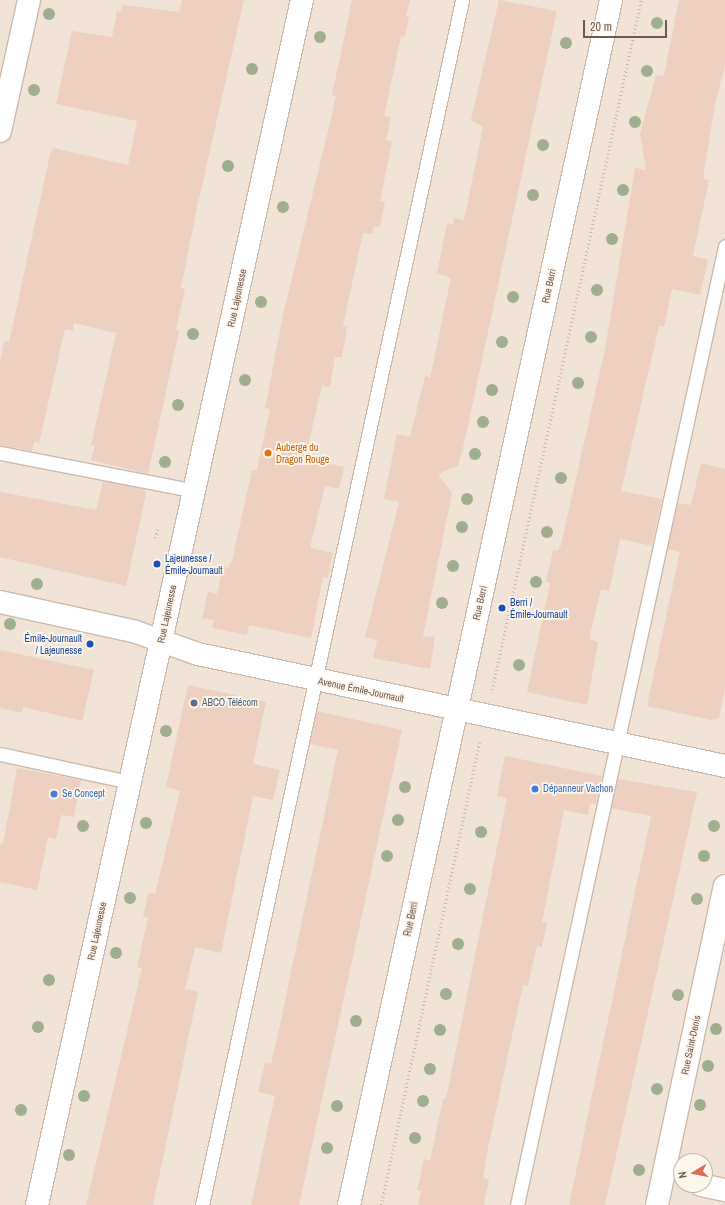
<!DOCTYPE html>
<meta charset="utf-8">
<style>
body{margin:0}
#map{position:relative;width:725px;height:1205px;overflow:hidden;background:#faf2e6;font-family:"Archivo Narrow",sans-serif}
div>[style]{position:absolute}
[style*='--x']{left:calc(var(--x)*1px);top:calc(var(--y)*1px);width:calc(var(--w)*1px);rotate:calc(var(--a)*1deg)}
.residential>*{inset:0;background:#f1e3d5}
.building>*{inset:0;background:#edd0c0}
.path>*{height:2.5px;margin-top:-1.25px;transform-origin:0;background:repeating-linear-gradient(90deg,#d2b4a3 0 1px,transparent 0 4px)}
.roads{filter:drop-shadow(1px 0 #cbb9ad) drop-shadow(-1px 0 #cbb9ad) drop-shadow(0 1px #cbb9ad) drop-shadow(0 -1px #cbb9ad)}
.service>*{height:13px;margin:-6.5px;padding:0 6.5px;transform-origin:6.5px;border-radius:6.5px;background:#fff}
.minor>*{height:22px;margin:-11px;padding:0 11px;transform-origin:11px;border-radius:11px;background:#fff}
.secondary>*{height:22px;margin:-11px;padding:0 11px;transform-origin:11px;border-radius:11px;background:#fff}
.trees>*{width:12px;height:12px;margin:-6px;border-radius:50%;background:#a0ae8e}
.dots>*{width:11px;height:11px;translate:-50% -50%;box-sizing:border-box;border:2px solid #fdf6ec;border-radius:50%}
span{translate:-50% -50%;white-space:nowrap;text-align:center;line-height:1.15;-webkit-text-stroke:3.5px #fdf6ec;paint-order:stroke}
.street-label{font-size:10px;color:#71584d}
.food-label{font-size:10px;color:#c56008}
.left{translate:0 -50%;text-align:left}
.transit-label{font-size:10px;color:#164399}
.right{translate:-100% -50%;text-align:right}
.service-label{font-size:10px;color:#4e5e75}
.shop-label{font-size:10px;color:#366cbe}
.north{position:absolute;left:673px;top:1153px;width:40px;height:40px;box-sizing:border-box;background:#fdf6ec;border:1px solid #c5b7ac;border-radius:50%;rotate:260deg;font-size:11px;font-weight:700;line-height:16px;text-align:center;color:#71584d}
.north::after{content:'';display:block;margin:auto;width:14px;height:18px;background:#da6e56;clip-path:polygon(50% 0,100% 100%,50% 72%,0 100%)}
.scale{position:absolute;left:583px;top:20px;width:84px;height:18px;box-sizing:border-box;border:2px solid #71584d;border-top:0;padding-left:5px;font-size:12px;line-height:14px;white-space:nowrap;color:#71584d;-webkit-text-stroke:3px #fdf6ec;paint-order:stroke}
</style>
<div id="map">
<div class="residential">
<i style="clip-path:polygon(evenodd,0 0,725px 0,725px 1205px,0 1205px,0 0,681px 1161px,705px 1161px,705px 1185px,681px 1185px,681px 1161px)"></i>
</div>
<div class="building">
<i style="clip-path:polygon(182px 0,244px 0,196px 212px,181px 288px,185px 289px,176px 330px,179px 331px,148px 474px,91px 460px,95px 445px,91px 445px,116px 333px,74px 323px,73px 331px,65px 329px,39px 443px,34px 441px,32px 451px,0 445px,0 362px,4px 341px,9px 342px,50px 155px,53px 148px,128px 165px,137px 121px,56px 104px,72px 31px,112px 37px,117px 11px,121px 12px,123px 5px,179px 12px)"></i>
<i style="clip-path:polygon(352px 0,410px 0,406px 16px,409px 16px,405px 37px,401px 36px,384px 116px,391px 117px,386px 140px,392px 141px,380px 201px,385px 202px,380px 227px,374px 226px,372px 234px,363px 233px,343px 326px,347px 327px,342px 357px,335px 357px,330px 387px,322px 386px,305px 458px,344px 467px,339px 489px,325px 486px,310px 548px,333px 553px,328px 578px,323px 577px,311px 638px,249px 625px,247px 635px,212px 628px,214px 620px,202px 618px,208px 592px,217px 594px,223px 566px,228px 568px,232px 561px,252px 470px,257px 470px,270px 409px,265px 408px,283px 315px,329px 127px,336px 96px,332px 95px)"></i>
<i style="clip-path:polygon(499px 0,557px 11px,463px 448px,458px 466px,438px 474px,452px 493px,423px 636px,435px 637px,430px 669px,373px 658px,377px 640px,365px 637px,399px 502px,384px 499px,397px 434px,410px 437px,425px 376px,430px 378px,451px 278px,437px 273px,447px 223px,453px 225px,454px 218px,464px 220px,483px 127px,471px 120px)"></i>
<i style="clip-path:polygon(679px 0,725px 0,725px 65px,715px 103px,704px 172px,704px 179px,709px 180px,693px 256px,708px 260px,700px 295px,672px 289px,664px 327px,659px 326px,621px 491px,662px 499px,652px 546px,620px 539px,609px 591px,601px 589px,589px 639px,598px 642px,587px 705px,527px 692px,550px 583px,546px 582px,553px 550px,558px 551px,561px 545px,605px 349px,635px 168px,646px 170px,640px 134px,656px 75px,664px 76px)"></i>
<i style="clip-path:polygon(701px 463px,725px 469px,725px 687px,719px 718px,711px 720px,647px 706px,680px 552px,667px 549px,678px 503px,691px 505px)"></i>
<i style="clip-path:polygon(103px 481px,144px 489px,146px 494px,126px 586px,0 557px,0 492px,96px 510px)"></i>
<i style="clip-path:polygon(0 650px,94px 670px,82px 721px,23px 707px,22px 713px,0 708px)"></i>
<i style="clip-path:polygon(188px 685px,266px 702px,253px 764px,280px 770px,273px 800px,253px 796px,221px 953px,195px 947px,185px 989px,198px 992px,153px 1205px,86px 1205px,142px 968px,137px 967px,148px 918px,143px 917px,148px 893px,155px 894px,180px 791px,166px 787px)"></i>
<i style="clip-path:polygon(317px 711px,402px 730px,299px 1205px,251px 1205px,275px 1096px,258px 1092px,265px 1063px,271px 1064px,278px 1034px,338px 750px,310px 744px)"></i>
<i style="clip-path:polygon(505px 756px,602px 776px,596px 804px,590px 803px,588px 815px,564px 810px,542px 922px,547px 923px,542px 947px,537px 945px,528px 986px,523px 985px,488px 1148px,483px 1178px,489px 1180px,484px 1205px,418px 1205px,421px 1191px,417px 1190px,424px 1159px,430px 1161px,443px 1099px,446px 1099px,507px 798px,497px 796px)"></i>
<i style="clip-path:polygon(17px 768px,81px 780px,74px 817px,61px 815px,56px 839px,48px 837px,37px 890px,0 882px,0 844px,3px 844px)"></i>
<i style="clip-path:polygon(618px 779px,697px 792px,605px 1205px,569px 1205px,651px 816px,611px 808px)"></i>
</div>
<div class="path">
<i style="--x:155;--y:538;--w:10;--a:-73"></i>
<i style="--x:492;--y:690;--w:706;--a:-77.81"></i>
<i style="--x:381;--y:1205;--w:475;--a:-78"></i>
</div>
<div class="roads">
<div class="service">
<i style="--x:0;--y:453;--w:199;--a:11"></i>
<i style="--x:0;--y:754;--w:133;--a:12.2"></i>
<i style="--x:202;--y:1205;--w:1233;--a:-77.82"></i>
<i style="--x:517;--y:1205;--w:981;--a:-77.76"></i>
</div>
<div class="minor">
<i style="--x:0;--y:131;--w:134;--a:-77.5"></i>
<i style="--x:0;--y:602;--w:139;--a:12.4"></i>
<i style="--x:136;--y:632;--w:66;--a:19.5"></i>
<i style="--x:198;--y:654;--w:539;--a:12"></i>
<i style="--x:701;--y:1185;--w:25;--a:12"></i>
<i style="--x:657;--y:1205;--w:326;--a:-78"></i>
</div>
<div class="secondary">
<i style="--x:37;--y:1205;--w:1234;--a:-77.6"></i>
<i style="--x:349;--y:1205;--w:1233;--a:-77.73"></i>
</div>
</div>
<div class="trees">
<i style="left:49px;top:14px"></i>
<i style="left:657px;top:23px"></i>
<i style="left:320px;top:37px"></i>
<i style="left:566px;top:43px"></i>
<i style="left:252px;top:69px"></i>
<i style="left:647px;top:71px"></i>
<i style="left:34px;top:90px"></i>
<i style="left:635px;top:122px"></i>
<i style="left:543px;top:145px"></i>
<i style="left:228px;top:166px"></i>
<i style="left:623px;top:190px"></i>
<i style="left:533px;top:195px"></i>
<i style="left:283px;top:207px"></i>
<i style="left:612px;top:239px"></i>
<i style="left:597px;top:290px"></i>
<i style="left:513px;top:297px"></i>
<i style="left:261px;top:302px"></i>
<i style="left:193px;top:334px"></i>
<i style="left:591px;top:337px"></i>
<i style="left:502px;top:342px"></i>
<i style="left:245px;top:380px"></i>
<i style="left:578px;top:383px"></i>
<i style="left:492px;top:390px"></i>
<i style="left:178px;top:405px"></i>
<i style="left:483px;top:422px"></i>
<i style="left:475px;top:454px"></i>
<i style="left:165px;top:462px"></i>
<i style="left:561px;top:478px"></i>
<i style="left:467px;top:499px"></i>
<i style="left:462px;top:527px"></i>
<i style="left:547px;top:532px"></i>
<i style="left:453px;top:566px"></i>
<i style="left:536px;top:582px"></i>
<i style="left:37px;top:584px"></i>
<i style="left:442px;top:603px"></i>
<i style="left:10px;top:624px"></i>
<i style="left:519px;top:665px"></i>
<i style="left:166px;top:731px"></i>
<i style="left:405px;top:787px"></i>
<i style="left:398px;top:820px"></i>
<i style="left:146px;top:823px"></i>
<i style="left:83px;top:826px"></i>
<i style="left:714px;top:826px"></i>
<i style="left:481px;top:832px"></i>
<i style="left:387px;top:856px"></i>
<i style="left:704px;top:856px"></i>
<i style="left:470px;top:889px"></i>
<i style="left:130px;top:898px"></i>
<i style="left:697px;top:899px"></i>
<i style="left:458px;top:944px"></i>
<i style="left:116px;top:953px"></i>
<i style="left:49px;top:980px"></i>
<i style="left:446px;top:994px"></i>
<i style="left:678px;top:995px"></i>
<i style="left:356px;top:1021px"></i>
<i style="left:38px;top:1027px"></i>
<i style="left:716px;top:1029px"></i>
<i style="left:440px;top:1030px"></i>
<i style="left:708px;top:1066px"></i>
<i style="left:430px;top:1069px"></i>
<i style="left:657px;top:1089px"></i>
<i style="left:84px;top:1096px"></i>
<i style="left:423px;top:1101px"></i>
<i style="left:700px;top:1105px"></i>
<i style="left:337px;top:1106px"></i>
<i style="left:21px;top:1110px"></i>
<i style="left:415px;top:1138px"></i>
<i style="left:327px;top:1148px"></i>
<i style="left:69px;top:1155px"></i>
<i style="left:639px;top:1170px"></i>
</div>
<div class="dots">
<i style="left:268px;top:453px;background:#e8710a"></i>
<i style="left:157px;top:564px;background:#1a4fb4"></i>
<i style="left:502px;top:608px;background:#1a4fb4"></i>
<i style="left:90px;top:644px;background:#1a4fb4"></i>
<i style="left:194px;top:703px;background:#5c6f8a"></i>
<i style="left:535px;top:789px;background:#3f7fe0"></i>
<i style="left:54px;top:794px;background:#3f7fe0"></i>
</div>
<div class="street-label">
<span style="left:549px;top:286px;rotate:-78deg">Rue Berri</span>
<span style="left:237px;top:298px;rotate:-78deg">Rue Lajeunesse</span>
<span style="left:480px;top:603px;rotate:-77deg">Rue Berri</span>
<span style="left:167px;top:614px;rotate:-78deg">Rue Lajeunesse</span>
<span style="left:361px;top:690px;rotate:12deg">Avenue Émile-Journault</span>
<span style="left:411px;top:919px;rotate:-78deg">Rue Berri</span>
<span style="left:97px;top:931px;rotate:-78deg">Rue Lajeunesse</span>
<span style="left:691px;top:1045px;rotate:-78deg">Rue Saint-Denis</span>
</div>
<div class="food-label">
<span class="left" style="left:276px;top:453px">Auberge du<br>Dragon Rouge</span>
</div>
<div class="transit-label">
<span class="left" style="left:165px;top:564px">Lajeunesse /<br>Émile-Journault</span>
<span class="left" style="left:510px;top:608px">Berri /<br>Émile-Journault</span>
<span class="right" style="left:82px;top:644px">Émile-Journault<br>/ Lajeunesse</span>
</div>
<div class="service-label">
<span class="left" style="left:202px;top:703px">ABCO Télécom</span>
</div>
<div class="shop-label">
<span class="left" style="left:543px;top:789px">Dépanneur Vachon</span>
<span class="left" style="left:62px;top:794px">Se Concept</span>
</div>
<div class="north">N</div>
<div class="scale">20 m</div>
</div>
